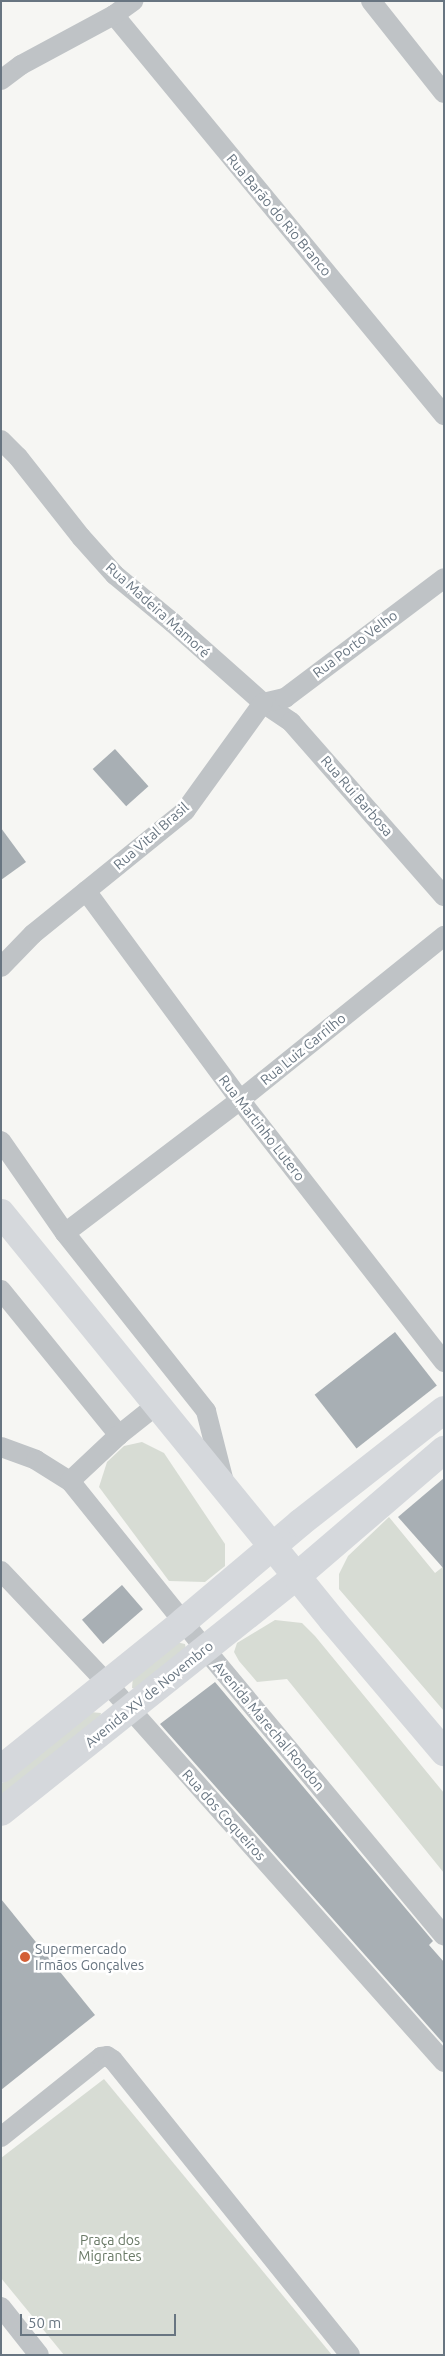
<!DOCTYPE html>
<html>
<head>
<meta charset="utf-8">
<style>
  body { margin:0 }
  #map { position:relative; width:445px; height:2356px; overflow:hidden; background:#f6f6f3; font-family:Ubuntu,sans-serif }
  div>[style] { position:absolute }
  .green>* { inset:0; background:#d7dcd4 }
  .building>* { inset:0; background:#a8afb4; transform-origin:0 0 }
  .street>* { height:20px; margin:-10px; padding:0 10px; transform-origin:10px; border-radius:10px; background:#bfc3c6 }
  .secondary>* { height:28px; margin:-14px; padding:0 14px; transform-origin:14px; border-radius:14px; background:#d5d8dc }
  .highway>* { height:28px; margin:-14px; padding:0 14px; transform-origin:14px; border-radius:14px; background:#d5d8dc }
  .dots>* { width:14px; height:14px; translate:-50% -50%; box-sizing:border-box; border:2px solid #fff; border-radius:50% }
  span { translate:-50% -50%; white-space:nowrap; text-align:center; line-height:1.15; -webkit-text-stroke:5px #fff; paint-order:stroke }
  .street-label { font-size:14px; color:#687581 }
  .poi-label { font-size:14px; color:#687581 }
  .left { translate:0 -50%; text-align:left }
  .park-label { font-size:14px; color:#697966 }
  .frame { position:absolute; inset:0; border:2px solid #687581; pointer-events:none }
  .scale { position:absolute; left:20px; top:2314px; width:156px; height:22px; box-sizing:border-box; border:2px solid #687581; border-top:0; padding-left:6px; font-size:15px; line-height:18px; white-space:nowrap; color:#687581; -webkit-text-stroke:4px #fff; paint-order:stroke }
</style>
</head>
<body>
<div id="map">
  <div class="green">
    <i style="clip-path:polygon(142px 1442px,164px 1453px,225px 1544px,225px 1566px,205px 1582px,169px 1581px,99px 1487px,107px 1462px,124px 1446px)"></i>
    <i style="clip-path:polygon(389px 1517px,435px 1573px,444px 1566px,444px 1711px,339px 1589px,339px 1574px,348px 1556px)"></i>
    <i style="clip-path:polygon(275px 1620px,302px 1623px,315px 1636px,444px 1793px,444px 1873px,287px 1679px,257px 1682px,239px 1661px,234px 1652px,237px 1643px)"></i>
    <i style="clip-path:polygon(176px 1642px,185px 1644px,187px 1654px,142px 1690px,132px 1688px,133px 1676px)"></i>
    <i style="clip-path:polygon(90px 1712px,101px 1713px,99px 1722px,1px 1801px,1px 1784px)"></i>
    <i style="clip-path:polygon(104px 2079px,332px 2355px,64px 2355px,1px 2278px,1px 2158px)"></i>
  </div>
  <div class="building">
    <i style="left:115px;top:749px;width:50px;height:30px;rotate:48deg"></i>
    <i style="clip-path:polygon(1px 828px,26px 862px,1px 880px)"></i>
    <i style="left:395px;top:1332px;width:68px;height:102px;rotate:52deg"></i>
    <i style="clip-path:polygon(444px 1478px,444px 1569px,398px 1517px)"></i>
    <i style="left:122px;top:1585px;width:32px;height:53px;rotate:49deg"></i>
    <i style="clip-path:polygon(215px 1682px,433px 1941px,429px 1945px,444px 1962px,444px 2044px,160px 1724px)"></i>
    <i style="clip-path:polygon(1px 1899px,95px 2015px,1px 2090px)"></i>
  </div>
  <div class="street">
    <i style="left:371px;top:1px;width:117px;rotate:51.6deg"></i>
    <i style="left:114px;top:15px;width:519px;rotate:50.48deg"></i>
    <i style="left:1px;top:80px;width:25px;rotate:-37deg"></i>
    <i style="left:21px;top:65px;width:106px;rotate:-28.3deg"></i>
    <i style="left:114px;top:15px;width:24px;rotate:-36deg"></i>
    <i style="left:1px;top:440px;width:24px;rotate:45deg"></i>
    <i style="left:18px;top:457px;width:102px;rotate:51.8deg"></i>
    <i style="left:81px;top:537px;width:51px;rotate:48.2deg"></i>
    <i style="left:115px;top:575px;width:75px;rotate:39.6deg"></i>
    <i style="left:173px;top:623px;width:120px;rotate:41.6deg"></i>
    <i style="left:263px;top:703px;width:34px;rotate:34deg"></i>
    <i style="left:291px;top:722px;width:232px;rotate:48.7deg"></i>
    <i style="left:263px;top:703px;width:23px;rotate:-13deg"></i>
    <i style="left:285px;top:698px;width:199px;rotate:-37deg"></i>
    <i style="left:86px;top:891px;width:260px;rotate:53.6deg"></i>
    <i style="left:240px;top:1100px;width:332px;rotate:52.1deg"></i>
    <i style="left:1px;top:967px;width:46px;rotate:-45.9deg"></i>
    <i style="left:33px;top:934px;width:196px;rotate:-39deg"></i>
    <i style="left:185px;top:811px;width:133px;rotate:-54.2deg"></i>
    <i style="left:1px;top:1141px;width:112px;rotate:55.2deg"></i>
    <i style="left:65px;top:1233px;width:227px;rotate:51.6deg"></i>
    <i style="left:206px;top:1411px;width:73px;rotate:75.8deg"></i>
    <i style="left:65px;top:1233px;width:220px;rotate:-37.2deg"></i>
    <i style="left:240px;top:1100px;width:262px;rotate:-38.8deg"></i>
    <i style="left:1px;top:1290px;width:187px;rotate:50.9deg"></i>
    <i style="left:1px;top:1447px;width:37px;rotate:20deg"></i>
    <i style="left:36px;top:1460px;width:40px;rotate:32deg"></i>
    <i style="left:70px;top:1481px;width:216px;rotate:51.2deg"></i>
    <i style="left:205px;top:1649px;width:373px;rotate:50.2deg"></i>
    <i style="left:70px;top:1481px;width:67px;rotate:-43.2deg"></i>
    <i style="left:119px;top:1435px;width:50px;rotate:-38.5deg"></i>
    <i style="left:1px;top:1571px;width:154px;rotate:46.6deg"></i>
    <i style="left:107px;top:1683px;width:507px;rotate:48.36deg"></i>
    <i style="left:1px;top:2137px;width:128px;rotate:-38.7deg"></i>
    <i style="left:101px;top:2057px;width:6px;rotate:-9deg"></i>
    <i style="left:107px;top:2056px;width:7px;rotate:34deg"></i>
    <i style="left:113px;top:2060px;width:378px;rotate:51.2deg"></i>
    <i style="left:1px;top:2307px;width:61px;rotate:51.6deg"></i>
  </div>
  <div class="secondary">
    <i style="left:1px;top:1769px;width:234px;rotate:-38.9deg"></i>
    <i style="left:183px;top:1622px;width:153px;rotate:-40.2deg"></i>
    <i style="left:300px;top:1523px;width:183px;rotate:-38.1deg"></i>
    <i style="left:1px;top:1812px;width:379px;rotate:-38.6deg"></i>
    <i style="left:297px;top:1576px;width:194px;rotate:-40.6deg"></i>
  </div>
  <div class="highway">
    <i style="left:1px;top:1213px;width:526px;rotate:50.86deg"></i>
    <i style="left:333px;top:1621px;width:172px;rotate:49.7deg"></i>
  </div>
  <div class="dots">
    <i style="left:25px;top:1957px;background:#d35f36"></i>
  </div>
  <div class="street-label">
    <span style="left:279px;top:215px;rotate:50deg">Rua Barão do Rio Branco</span>
    <span style="left:158px;top:610px;rotate:42deg">Rua Madeira Mamoré</span>
    <span style="left:355px;top:644px;rotate:-37deg">Rua Porto Velho</span>
    <span style="left:357px;top:796px;rotate:49deg">Rua Rui Barbosa</span>
    <span style="left:151px;top:836px;rotate:-41deg">Rua Vital Brasil</span>
    <span style="left:303px;top:1049px;rotate:-39deg">Rua Luiz Carrilho</span>
    <span style="left:262px;top:1128px;rotate:52deg">Rua Martinho Lutero</span>
    <span style="left:149px;top:1694px;rotate:-39deg">Avenida XV de Novembro</span>
    <span style="left:269px;top:1726px;rotate:50deg">Avenida Marechal Rondon</span>
    <span style="left:224px;top:1815px;rotate:48deg">Rua dos Coqueiros</span>
  </div>
  <div class="poi-label">
    <span class="left" style="left:35px;top:1957px">Supermercado<br>Irmãos Gonçalves</span>
  </div>
  <div class="park-label">
    <span style="left:110px;top:2248px">Praça dos<br>Migrantes</span>
  </div>
  <div class="frame"></div>
  <div class="scale">50 m</div>
</div>
</body>
</html>
